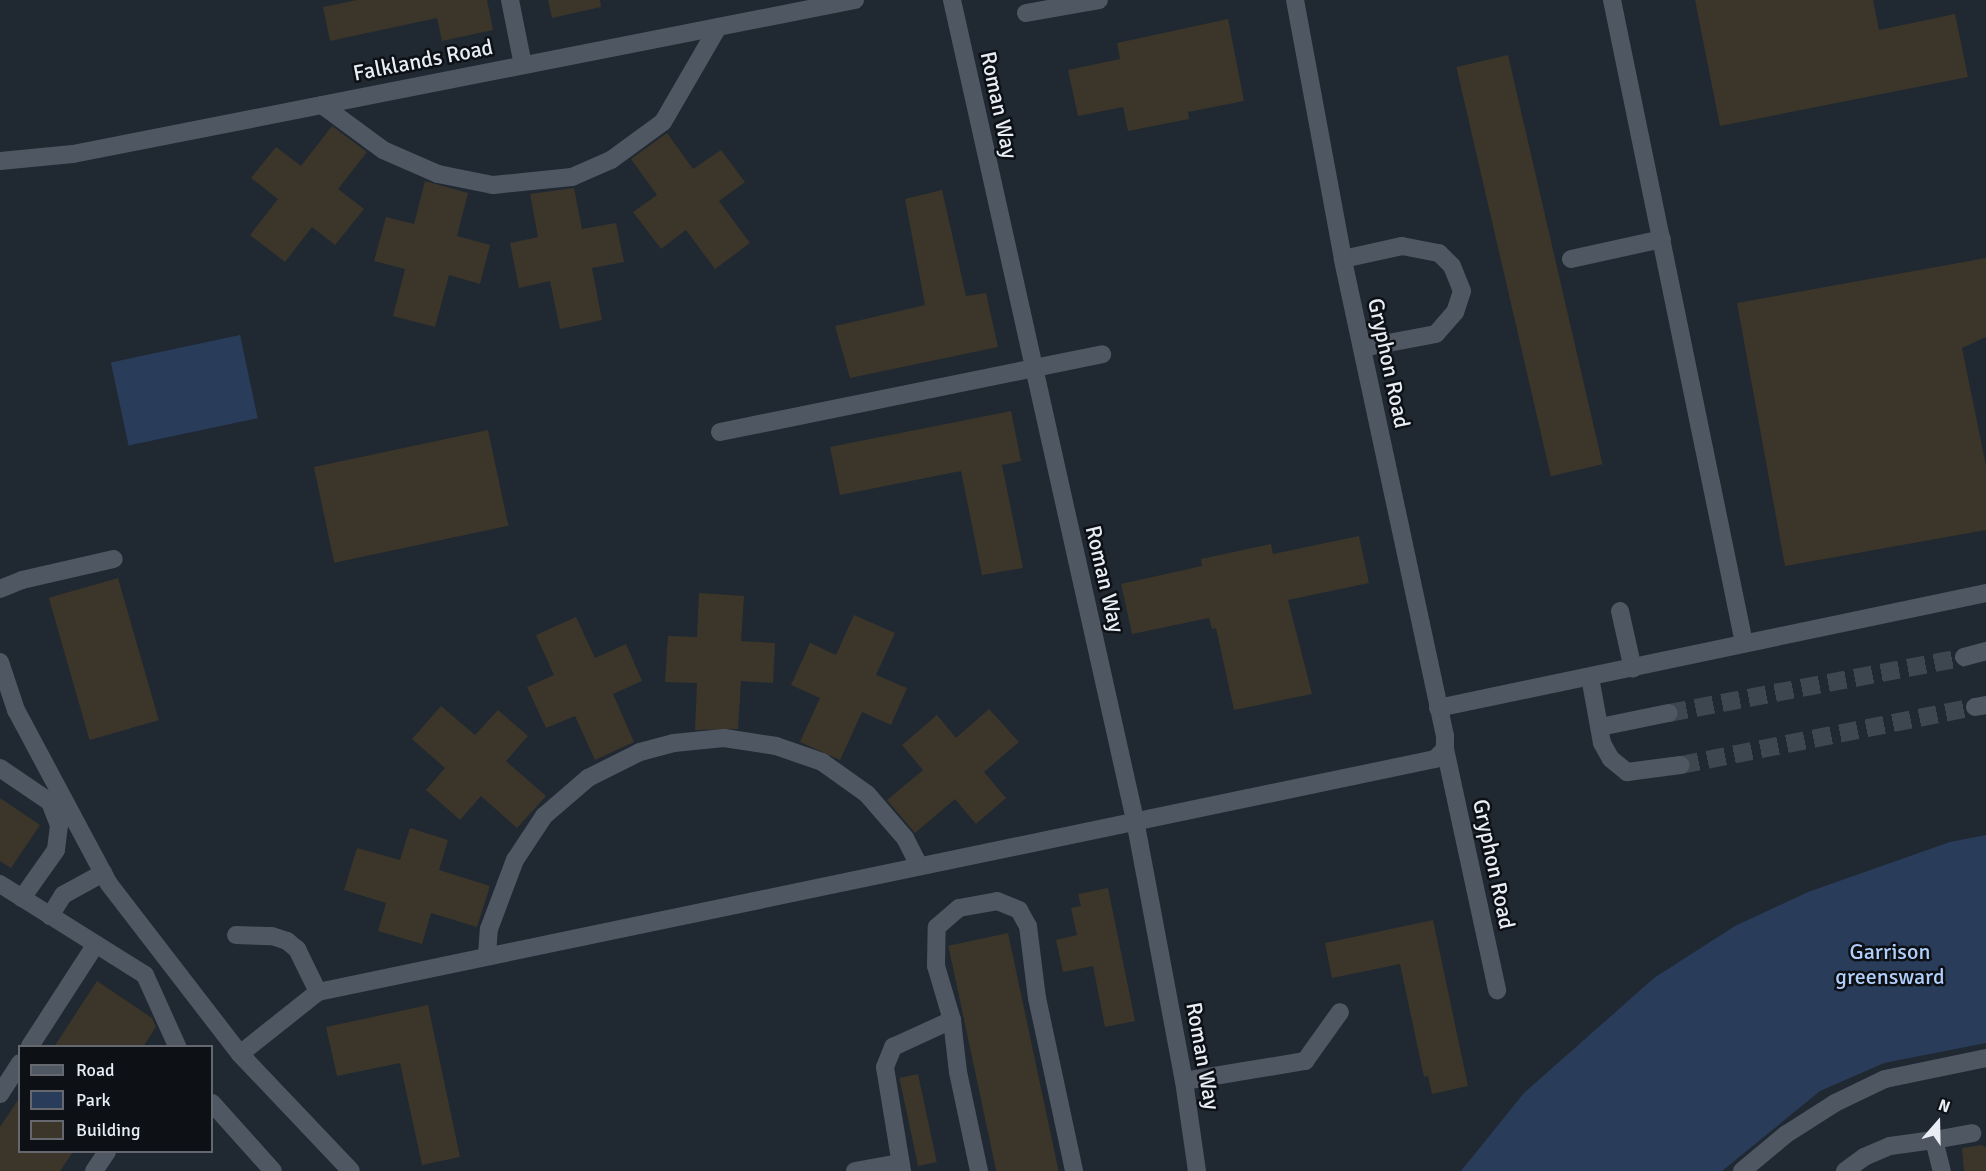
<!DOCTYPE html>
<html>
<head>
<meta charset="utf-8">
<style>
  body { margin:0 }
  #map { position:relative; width:1986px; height:1171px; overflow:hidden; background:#202832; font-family:Signika,sans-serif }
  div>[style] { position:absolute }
  .green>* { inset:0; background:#293d5b; transform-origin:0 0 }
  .building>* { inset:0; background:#3b3629; transform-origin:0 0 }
  .minor-tunnel>* { height:18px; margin-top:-9px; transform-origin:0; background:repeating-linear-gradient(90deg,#3e464f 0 18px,transparent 0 27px) }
  .minor>* { height:18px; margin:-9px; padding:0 9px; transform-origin:9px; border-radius:9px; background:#4f5763 }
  span { translate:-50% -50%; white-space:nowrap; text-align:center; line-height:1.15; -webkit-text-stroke:5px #0d1015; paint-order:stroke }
  .street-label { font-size:22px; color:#e9eef6 }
  .park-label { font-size:22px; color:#b0cffa }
  .legend { position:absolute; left:18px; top:1045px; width:195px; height:108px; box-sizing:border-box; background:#0d1015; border:2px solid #65696f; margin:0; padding:8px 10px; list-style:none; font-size:18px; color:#e9eef6 }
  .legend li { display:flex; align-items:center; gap:12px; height:30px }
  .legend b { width:30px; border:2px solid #65696f }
  .north { position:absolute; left:1908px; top:1093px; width:60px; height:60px; -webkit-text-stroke:4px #0d1015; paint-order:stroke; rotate:20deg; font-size:16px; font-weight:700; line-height:24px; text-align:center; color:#e9eef6 }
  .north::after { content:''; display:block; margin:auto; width:21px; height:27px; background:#e9eef6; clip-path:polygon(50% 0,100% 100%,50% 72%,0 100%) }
</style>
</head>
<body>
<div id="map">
  <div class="green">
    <i style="left:240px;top:335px;width:85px;height:132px;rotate:78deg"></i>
    <i style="clip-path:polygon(1986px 835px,1986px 1043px,1884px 1063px,1820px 1091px,1722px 1171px,1461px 1171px,1524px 1093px,1654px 978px,1735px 926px,1808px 892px,1950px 842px)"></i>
  </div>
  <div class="building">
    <i style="clip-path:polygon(357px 0,487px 0,493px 30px,442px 41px,437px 18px,330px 41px,323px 7px)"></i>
    <i style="clip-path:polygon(548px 0,600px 0,601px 7px,552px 18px)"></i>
    <i style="clip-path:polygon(1695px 0,1873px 0,1879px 30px,1955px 14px,1968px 77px,1720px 126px)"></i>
    <i style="clip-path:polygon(1228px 19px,1244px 101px,1188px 112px,1189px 119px,1128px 131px,1123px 107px,1078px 116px,1068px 70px,1120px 59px,1117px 43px)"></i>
    <i style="left:1508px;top:55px;width:420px;height:53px;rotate:77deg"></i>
    <i style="clip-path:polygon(332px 126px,367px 152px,338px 189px,364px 209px,335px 245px,312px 227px,285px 262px,250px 235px,278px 199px,251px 178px,276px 147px,301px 166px)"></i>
    <i style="clip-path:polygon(667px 133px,693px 169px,721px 150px,745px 182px,719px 201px,750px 243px,715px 269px,686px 230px,661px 249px,633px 212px,657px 195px,631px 159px)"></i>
    <i style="clip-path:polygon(425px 181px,468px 193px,457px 236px,490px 245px,480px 284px,449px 275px,435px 327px,393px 316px,405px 269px,374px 261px,386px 217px,414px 224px)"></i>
    <i style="clip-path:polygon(574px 188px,582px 229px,616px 223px,624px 262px,592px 268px,602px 320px,560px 329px,550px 281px,519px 288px,510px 243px,538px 237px,530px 194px)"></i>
    <i style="clip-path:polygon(942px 190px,966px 296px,986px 293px,998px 347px,850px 378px,835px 326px,925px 305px,905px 199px)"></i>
    <i style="clip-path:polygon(1986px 258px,1986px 337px,1962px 348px,1986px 466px,1986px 530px,1785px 566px,1737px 303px)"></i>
    <i style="clip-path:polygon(1011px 411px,1021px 461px,1002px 465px,1023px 568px,982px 575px,961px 471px,840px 495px,830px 447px)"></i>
    <i style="left:488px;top:430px;width:98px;height:178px;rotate:78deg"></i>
    <i style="clip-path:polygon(1359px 536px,1369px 583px,1288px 600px,1312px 694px,1234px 710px,1216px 628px,1212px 629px,1209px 618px,1132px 634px,1121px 584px,1202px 566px,1201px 559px,1271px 544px,1273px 554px)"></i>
    <i style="left:118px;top:578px;width:148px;height:72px;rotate:74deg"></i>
    <i style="clip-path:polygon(699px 593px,744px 596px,741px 641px,775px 643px,773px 683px,741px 681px,738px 729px,695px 730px,697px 683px,665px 682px,668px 636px,697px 637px)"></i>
    <i style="clip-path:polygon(854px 615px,895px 633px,876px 675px,907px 688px,891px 725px,862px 712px,840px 760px,800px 742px,820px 698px,791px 685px,810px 643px,836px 655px)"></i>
    <i style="clip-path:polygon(576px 617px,595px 658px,626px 644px,642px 681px,613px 694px,634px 742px,595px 760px,575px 716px,546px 728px,527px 687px,554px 675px,536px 635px)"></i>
    <i style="clip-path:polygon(441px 706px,475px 735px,498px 710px,528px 736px,506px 761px,546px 796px,517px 828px,481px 796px,460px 820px,426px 790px,445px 768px,412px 739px)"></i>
    <i style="clip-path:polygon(989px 709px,1019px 742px,984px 772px,1006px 798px,976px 824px,955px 799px,915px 833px,887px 800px,923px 770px,902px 745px,937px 715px,956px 738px)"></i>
    <i style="clip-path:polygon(0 798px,40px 825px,11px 868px,0 861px)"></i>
    <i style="clip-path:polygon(410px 828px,448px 840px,439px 870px,490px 886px,477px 927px,431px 913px,422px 944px,378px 931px,386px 903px,344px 890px,357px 848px,400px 860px)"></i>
    <i style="clip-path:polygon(1108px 888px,1135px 1021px,1105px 1027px,1093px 966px,1063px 972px,1056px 940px,1077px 935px,1071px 908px,1081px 906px,1078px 894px)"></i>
    <i style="clip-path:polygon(1433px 920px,1468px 1086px,1432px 1094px,1428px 1076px,1424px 1077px,1400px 964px,1332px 978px,1325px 943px)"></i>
    <i style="left:1008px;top:933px;width:244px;height:61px;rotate:78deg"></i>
    <i style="clip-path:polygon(97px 981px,152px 1018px,156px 1027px,143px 1047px,54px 1047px)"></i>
    <i style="clip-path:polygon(428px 1005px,460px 1157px,422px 1165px,400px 1063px,337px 1076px,326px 1027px)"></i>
    <i style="left:918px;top:1074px;width:90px;height:19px;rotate:78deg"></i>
    <i style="clip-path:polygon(20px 1097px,20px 1152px,73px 1152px,60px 1171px,0 1171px,0 1127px)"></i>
    <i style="clip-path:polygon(1982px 1145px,1986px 1148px,1986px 1171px,1964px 1171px,1962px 1148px)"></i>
  </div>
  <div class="minor-tunnel">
    <i style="left:1669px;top:713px;width:300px;rotate:-10.7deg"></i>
    <i style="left:1681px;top:765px;width:300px;rotate:-11.2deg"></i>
  </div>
  <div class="minor">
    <i style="left:510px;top:0;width:66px;rotate:78.7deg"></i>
    <i style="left:952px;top:0;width:840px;rotate:77.42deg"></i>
    <i style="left:1135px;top:820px;width:266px;rotate:79.4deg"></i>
    <i style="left:1184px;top:1081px;width:91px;rotate:81.8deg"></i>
    <i style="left:1612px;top:0;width:656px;rotate:78.4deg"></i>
    <i style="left:1026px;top:13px;width:74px;rotate:-10.1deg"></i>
    <i style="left:322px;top:105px;width:76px;rotate:36.4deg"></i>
    <i style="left:383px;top:150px;width:60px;rotate:23.6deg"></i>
    <i style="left:438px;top:174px;width:56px;rotate:11.3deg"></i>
    <i style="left:493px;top:185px;width:79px;rotate:-5.8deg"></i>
    <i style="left:572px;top:177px;width:43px;rotate:-23.6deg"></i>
    <i style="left:611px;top:160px;width:64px;rotate:-36.2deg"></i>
    <i style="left:663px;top:122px;width:110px;rotate:-59.9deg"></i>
    <i style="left:0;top:161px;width:73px;rotate:-5.5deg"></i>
    <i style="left:73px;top:154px;width:797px;rotate:-11.14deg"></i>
    <i style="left:1343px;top:259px;width:60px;rotate:-12.4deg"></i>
    <i style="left:1402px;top:246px;width:38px;rotate:11deg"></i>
    <i style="left:1439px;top:253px;width:18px;rotate:45deg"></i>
    <i style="left:1452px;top:266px;width:27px;rotate:68deg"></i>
    <i style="left:1462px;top:291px;width:22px;rotate:108deg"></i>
    <i style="left:1455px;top:312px;width:29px;rotate:131deg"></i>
    <i style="left:1436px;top:334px;width:75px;rotate:169.3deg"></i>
    <i style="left:1571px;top:259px;width:93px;rotate:-12.4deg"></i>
    <i style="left:720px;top:432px;width:390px;rotate:-11.5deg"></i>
    <i style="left:0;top:589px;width:24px;rotate:-22deg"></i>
    <i style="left:22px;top:580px;width:94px;rotate:-12.9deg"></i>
    <i style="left:1620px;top:611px;width:59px;rotate:77.4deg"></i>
    <i style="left:1964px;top:657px;width:23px;rotate:-15deg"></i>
    <i style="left:0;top:662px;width:51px;rotate:71.6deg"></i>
    <i style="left:16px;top:710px;width:197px;rotate:61.9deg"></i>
    <i style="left:109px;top:884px;width:215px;rotate:52.4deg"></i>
    <i style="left:240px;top:1054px;width:161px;rotate:46.5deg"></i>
    <i style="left:1590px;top:677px;width:67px;rotate:79.7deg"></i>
    <i style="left:1602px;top:743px;width:18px;rotate:61deg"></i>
    <i style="left:1611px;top:759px;width:21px;rotate:39deg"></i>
    <i style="left:1627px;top:772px;width:54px;rotate:-7.4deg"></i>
    <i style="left:1975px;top:707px;width:11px;rotate:-10deg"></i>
    <i style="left:1438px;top:708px;width:560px;rotate:-11.85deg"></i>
    <i style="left:1600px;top:727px;width:70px;rotate:-11.5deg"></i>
    <i style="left:1445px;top:749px;width:247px;rotate:77.8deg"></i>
    <i style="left:0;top:768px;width:60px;rotate:34.2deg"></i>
    <i style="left:50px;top:802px;width:25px;rotate:69deg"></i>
    <i style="left:59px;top:825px;width:25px;rotate:97deg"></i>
    <i style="left:56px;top:850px;width:59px;rotate:125.3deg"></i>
    <i style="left:0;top:884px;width:171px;rotate:32.1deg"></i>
    <i style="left:145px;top:975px;width:78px;rotate:65.7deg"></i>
    <i style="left:50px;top:916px;width:25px;rotate:-58deg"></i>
    <i style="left:63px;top:895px;width:46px;rotate:-28.8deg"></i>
    <i style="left:236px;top:935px;width:36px;rotate:2deg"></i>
    <i style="left:272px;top:936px;width:16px;rotate:18deg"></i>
    <i style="left:287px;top:941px;width:13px;rotate:39deg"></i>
    <i style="left:297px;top:949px;width:48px;rotate:64deg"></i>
    <i style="left:487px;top:955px;width:26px;rotate:-86deg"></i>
    <i style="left:489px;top:929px;width:74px;rotate:-69.4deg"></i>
    <i style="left:515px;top:860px;width:53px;rotate:-56.6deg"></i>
    <i style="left:544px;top:816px;width:58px;rotate:-40.8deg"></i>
    <i style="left:588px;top:778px;width:58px;rotate:-26.6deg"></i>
    <i style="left:640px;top:752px;width:35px;rotate:-15deg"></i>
    <i style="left:674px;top:743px;width:50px;rotate:-5.7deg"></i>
    <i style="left:724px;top:738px;width:53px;rotate:8.7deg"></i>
    <i style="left:776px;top:746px;width:49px;rotate:19.2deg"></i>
    <i style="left:822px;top:762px;width:55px;rotate:35.4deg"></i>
    <i style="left:867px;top:794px;width:58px;rotate:49.2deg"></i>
    <i style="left:905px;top:838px;width:30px;rotate:63deg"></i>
    <i style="left:30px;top:1046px;width:121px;rotate:-57.1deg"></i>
    <i style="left:240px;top:1054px;width:100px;rotate:-38.5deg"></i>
    <i style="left:318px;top:992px;width:1141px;rotate:-11.78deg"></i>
    <i style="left:1435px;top:759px;width:14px;rotate:-45deg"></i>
    <i style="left:1445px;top:749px;width:13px;rotate:-90deg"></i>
    <i style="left:1445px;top:736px;width:488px;rotate:-102.1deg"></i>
    <i style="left:1343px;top:259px;width:263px;rotate:-100.5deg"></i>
    <i style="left:1184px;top:1081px;width:123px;rotate:-9.4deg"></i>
    <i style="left:1305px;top:1061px;width:60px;rotate:-54.5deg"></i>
    <i style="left:0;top:1094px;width:37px;rotate:-57deg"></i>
    <i style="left:212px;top:1103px;width:91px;rotate:48.1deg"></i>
    <i style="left:1934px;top:1140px;width:39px;rotate:-10deg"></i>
    <i style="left:94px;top:1171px;width:23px;rotate:-56deg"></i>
    <i style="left:855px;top:1171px;width:46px;rotate:-10.1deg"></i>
    <i style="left:902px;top:1171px;width:105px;rotate:-99.3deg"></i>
    <i style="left:885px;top:1067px;width:22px;rotate:-68deg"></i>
    <i style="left:893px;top:1047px;width:65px;rotate:-24.6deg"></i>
    <i style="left:979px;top:1171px;width:101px;rotate:-102deg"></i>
    <i style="left:958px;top:1072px;width:52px;rotate:-96.6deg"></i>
    <i style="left:952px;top:1020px;width:56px;rotate:-106.5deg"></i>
    <i style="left:936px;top:966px;width:39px;rotate:-89deg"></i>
    <i style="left:937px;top:927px;width:29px;rotate:-41deg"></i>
    <i style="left:959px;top:908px;width:39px;rotate:-10deg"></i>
    <i style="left:997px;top:901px;width:24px;rotate:22deg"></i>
    <i style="left:1019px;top:910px;width:18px;rotate:61deg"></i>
    <i style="left:1028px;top:926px;width:73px;rotate:82.9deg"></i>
    <i style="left:1037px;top:998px;width:177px;rotate:77.9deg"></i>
    <i style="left:1742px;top:1171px;width:56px;rotate:-39.9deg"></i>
    <i style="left:1785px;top:1135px;width:59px;rotate:-32.6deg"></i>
    <i style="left:1835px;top:1103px;width:55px;rotate:-25.6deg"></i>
    <i style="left:1885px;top:1079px;width:103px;rotate:-11.7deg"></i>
    <i style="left:1845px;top:1171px;width:24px;rotate:-36deg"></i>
    <i style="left:1864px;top:1157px;width:28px;rotate:-23deg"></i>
    <i style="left:1890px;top:1146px;width:44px;rotate:-7.8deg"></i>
    <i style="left:1934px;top:1140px;width:32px;rotate:76deg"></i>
  </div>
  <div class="street-label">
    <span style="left:423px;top:60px;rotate:-11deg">Falklands Road</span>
    <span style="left:999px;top:105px;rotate:78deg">Roman Way</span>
    <span style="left:1389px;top:363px;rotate:78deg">Gryphon Road</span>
    <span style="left:1105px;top:579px;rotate:77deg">Roman Way</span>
    <span style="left:1494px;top:864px;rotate:78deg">Gryphon Road</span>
    <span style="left:1203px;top:1056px;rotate:80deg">Roman Way</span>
  </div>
  <div class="park-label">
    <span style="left:1890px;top:964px">Garrison<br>greensward</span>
  </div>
  <ul class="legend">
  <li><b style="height:8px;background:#4f5763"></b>Road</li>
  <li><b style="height:16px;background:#293d5b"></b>Park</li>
  <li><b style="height:16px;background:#3b3629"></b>Building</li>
  </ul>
  <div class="north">N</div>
</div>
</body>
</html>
